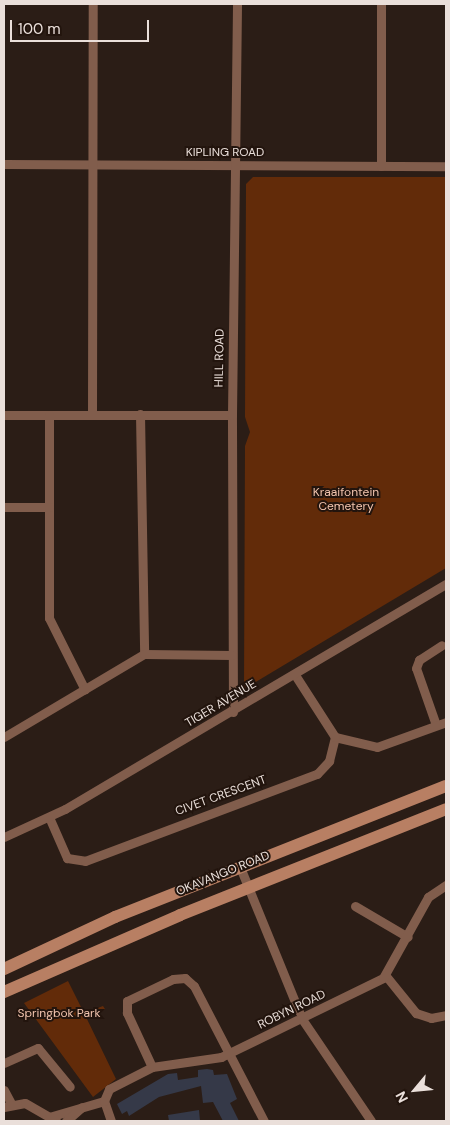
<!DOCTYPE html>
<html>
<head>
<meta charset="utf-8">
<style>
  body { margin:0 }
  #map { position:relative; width:450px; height:1125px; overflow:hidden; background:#2b1d16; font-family:"DM Sans",sans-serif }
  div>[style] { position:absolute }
  .green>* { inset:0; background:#622b09 }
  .building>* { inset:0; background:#353948 }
  .minor>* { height:9px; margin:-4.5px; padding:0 4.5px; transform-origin:4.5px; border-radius:4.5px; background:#815d4c }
  .secondary>* { height:12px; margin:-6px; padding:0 6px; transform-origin:6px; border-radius:6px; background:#b87f63 }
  span { translate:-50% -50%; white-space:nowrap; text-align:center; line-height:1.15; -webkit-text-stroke:4px #22140d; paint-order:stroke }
  .street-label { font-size:12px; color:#eadfda }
  .park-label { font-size:12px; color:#f2c4ae }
  .frame { position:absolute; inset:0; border:5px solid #eadfda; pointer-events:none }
  .north { position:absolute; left:390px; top:1065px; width:50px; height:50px; -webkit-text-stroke:4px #22140d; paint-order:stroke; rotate:242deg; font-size:14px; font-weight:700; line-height:20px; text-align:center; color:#eadfda }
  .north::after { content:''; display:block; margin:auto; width:18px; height:22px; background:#eadfda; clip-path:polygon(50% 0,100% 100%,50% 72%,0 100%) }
  .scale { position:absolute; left:10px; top:20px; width:139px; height:22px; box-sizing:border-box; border:2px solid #eadfda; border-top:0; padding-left:6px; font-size:15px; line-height:18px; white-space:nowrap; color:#eadfda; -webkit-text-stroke:4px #22140d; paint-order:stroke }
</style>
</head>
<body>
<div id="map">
  <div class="green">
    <i style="clip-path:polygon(253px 177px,446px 177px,446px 568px,244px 689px,245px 446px,250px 432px,245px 417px,246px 184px)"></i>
    <i style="clip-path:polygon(68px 981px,84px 1013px,103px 1006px,105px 1009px,86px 1017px,116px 1079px,93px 1097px,24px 1003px)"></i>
  </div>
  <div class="building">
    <i style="clip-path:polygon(207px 1069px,213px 1070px,214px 1075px,227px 1074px,237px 1099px,230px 1103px,239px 1121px,223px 1121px,213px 1102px,203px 1103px,201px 1086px,159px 1097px,129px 1116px,127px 1111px,122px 1114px,117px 1104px,168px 1074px,177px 1073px,178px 1080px,198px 1077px,198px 1070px)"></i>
    <i style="clip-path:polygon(199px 1110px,200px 1121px,169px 1121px,168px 1115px)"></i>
  </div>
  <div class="minor">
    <i style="left:4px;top:164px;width:442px;rotate:0.3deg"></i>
    <i style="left:381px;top:166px;width:162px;rotate:-90deg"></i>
    <i style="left:92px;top:414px;width:410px;rotate:-89.9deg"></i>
    <i style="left:140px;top:414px;width:240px;rotate:89deg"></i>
    <i style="left:4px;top:415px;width:228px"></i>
    <i style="left:49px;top:415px;width:203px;rotate:90deg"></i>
    <i style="left:49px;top:618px;width:80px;rotate:63.4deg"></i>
    <i style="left:4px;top:507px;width:45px"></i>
    <i style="left:233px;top:712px;width:297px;rotate:-90.2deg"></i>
    <i style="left:232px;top:415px;width:411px;rotate:-89.3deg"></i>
    <i style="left:436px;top:725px;width:60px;rotate:-109.3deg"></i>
    <i style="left:416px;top:668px;width:9px;rotate:-69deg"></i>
    <i style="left:419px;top:660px;width:27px;rotate:-33deg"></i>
    <i style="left:4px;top:737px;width:163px;rotate:-30.7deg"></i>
    <i style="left:144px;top:654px;width:88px;rotate:0.7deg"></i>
    <i style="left:335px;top:737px;width:43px;rotate:13.4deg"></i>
    <i style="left:377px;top:747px;width:73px;rotate:-19.9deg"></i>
    <i style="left:49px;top:817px;width:45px;rotate:66.3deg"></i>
    <i style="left:67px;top:858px;width:18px;rotate:9deg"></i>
    <i style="left:85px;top:861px;width:248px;rotate:-20.6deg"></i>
    <i style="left:317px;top:774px;width:18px;rotate:-47deg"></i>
    <i style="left:329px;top:761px;width:25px;rotate:-76deg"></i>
    <i style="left:335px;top:737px;width:74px;rotate:-122.8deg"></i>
    <i style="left:4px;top:837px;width:67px;rotate:-24.7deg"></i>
    <i style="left:65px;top:809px;width:442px;rotate:-30.6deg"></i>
    <i style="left:240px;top:867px;width:164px;rotate:67.8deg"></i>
    <i style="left:302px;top:1019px;width:123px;rotate:55.9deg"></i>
    <i style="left:355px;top:906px;width:61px;rotate:30.3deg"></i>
    <i style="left:386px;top:976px;width:48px;rotate:51deg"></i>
    <i style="left:416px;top:1013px;width:16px;rotate:18deg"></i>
    <i style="left:431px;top:1018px;width:15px;rotate:-11deg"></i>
    <i style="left:4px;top:1063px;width:37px;rotate:-24deg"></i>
    <i style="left:38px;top:1048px;width:50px;rotate:50.6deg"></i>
    <i style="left:152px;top:1067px;width:60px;rotate:-114.8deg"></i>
    <i style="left:127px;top:1013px;width:12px;rotate:-90deg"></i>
    <i style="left:127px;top:1001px;width:51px;rotate:-25.6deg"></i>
    <i style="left:173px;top:979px;width:12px;rotate:-5deg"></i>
    <i style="left:185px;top:978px;width:12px;rotate:42deg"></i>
    <i style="left:194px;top:986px;width:152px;rotate:62.6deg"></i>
    <i style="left:4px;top:1090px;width:15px;rotate:62deg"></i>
    <i style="left:4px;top:1107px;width:21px;rotate:-11deg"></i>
    <i style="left:25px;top:1103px;width:36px;rotate:30deg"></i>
    <i style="left:49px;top:1117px;width:57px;rotate:-16.2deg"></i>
    <i style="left:66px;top:1121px;width:21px;rotate:-41deg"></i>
    <i style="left:111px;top:1121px;width:21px;rotate:-109deg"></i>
    <i style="left:104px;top:1101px;width:13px;rotate:-67deg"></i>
    <i style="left:109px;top:1089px;width:48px;rotate:-27.1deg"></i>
    <i style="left:152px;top:1067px;width:70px;rotate:-8.2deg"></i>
    <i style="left:221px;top:1057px;width:180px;rotate:-26deg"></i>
    <i style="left:383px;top:978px;width:93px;rotate:-60.9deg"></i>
    <i style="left:428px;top:897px;width:22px;rotate:-34deg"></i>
  </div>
  <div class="secondary">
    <i style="left:4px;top:969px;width:123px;rotate:-25.1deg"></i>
    <i style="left:115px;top:917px;width:356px;rotate:-21.6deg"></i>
    <i style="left:4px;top:992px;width:192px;rotate:-23.6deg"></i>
    <i style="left:180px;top:915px;width:286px;rotate:-21.7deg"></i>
  </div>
  <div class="street-label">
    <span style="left:225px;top:153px">KIPLING ROAD</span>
    <span style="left:220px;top:358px;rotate:-89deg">HILL ROAD</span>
    <span style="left:221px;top:704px;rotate:-31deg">TIGER AVENUE</span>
    <span style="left:221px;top:796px;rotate:-20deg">CIVET CRESCENT</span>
    <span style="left:223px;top:874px;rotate:-22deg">OKAVANGO ROAD</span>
    <span style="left:292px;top:1010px;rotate:-26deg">ROBYN ROAD</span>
  </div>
  <div class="park-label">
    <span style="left:346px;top:500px">Kraaifontein<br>Cemetery</span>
    <span style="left:59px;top:1014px">Springbok Park</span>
  </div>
  <div class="frame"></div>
  <div class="north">N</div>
  <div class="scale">100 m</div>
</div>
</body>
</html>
